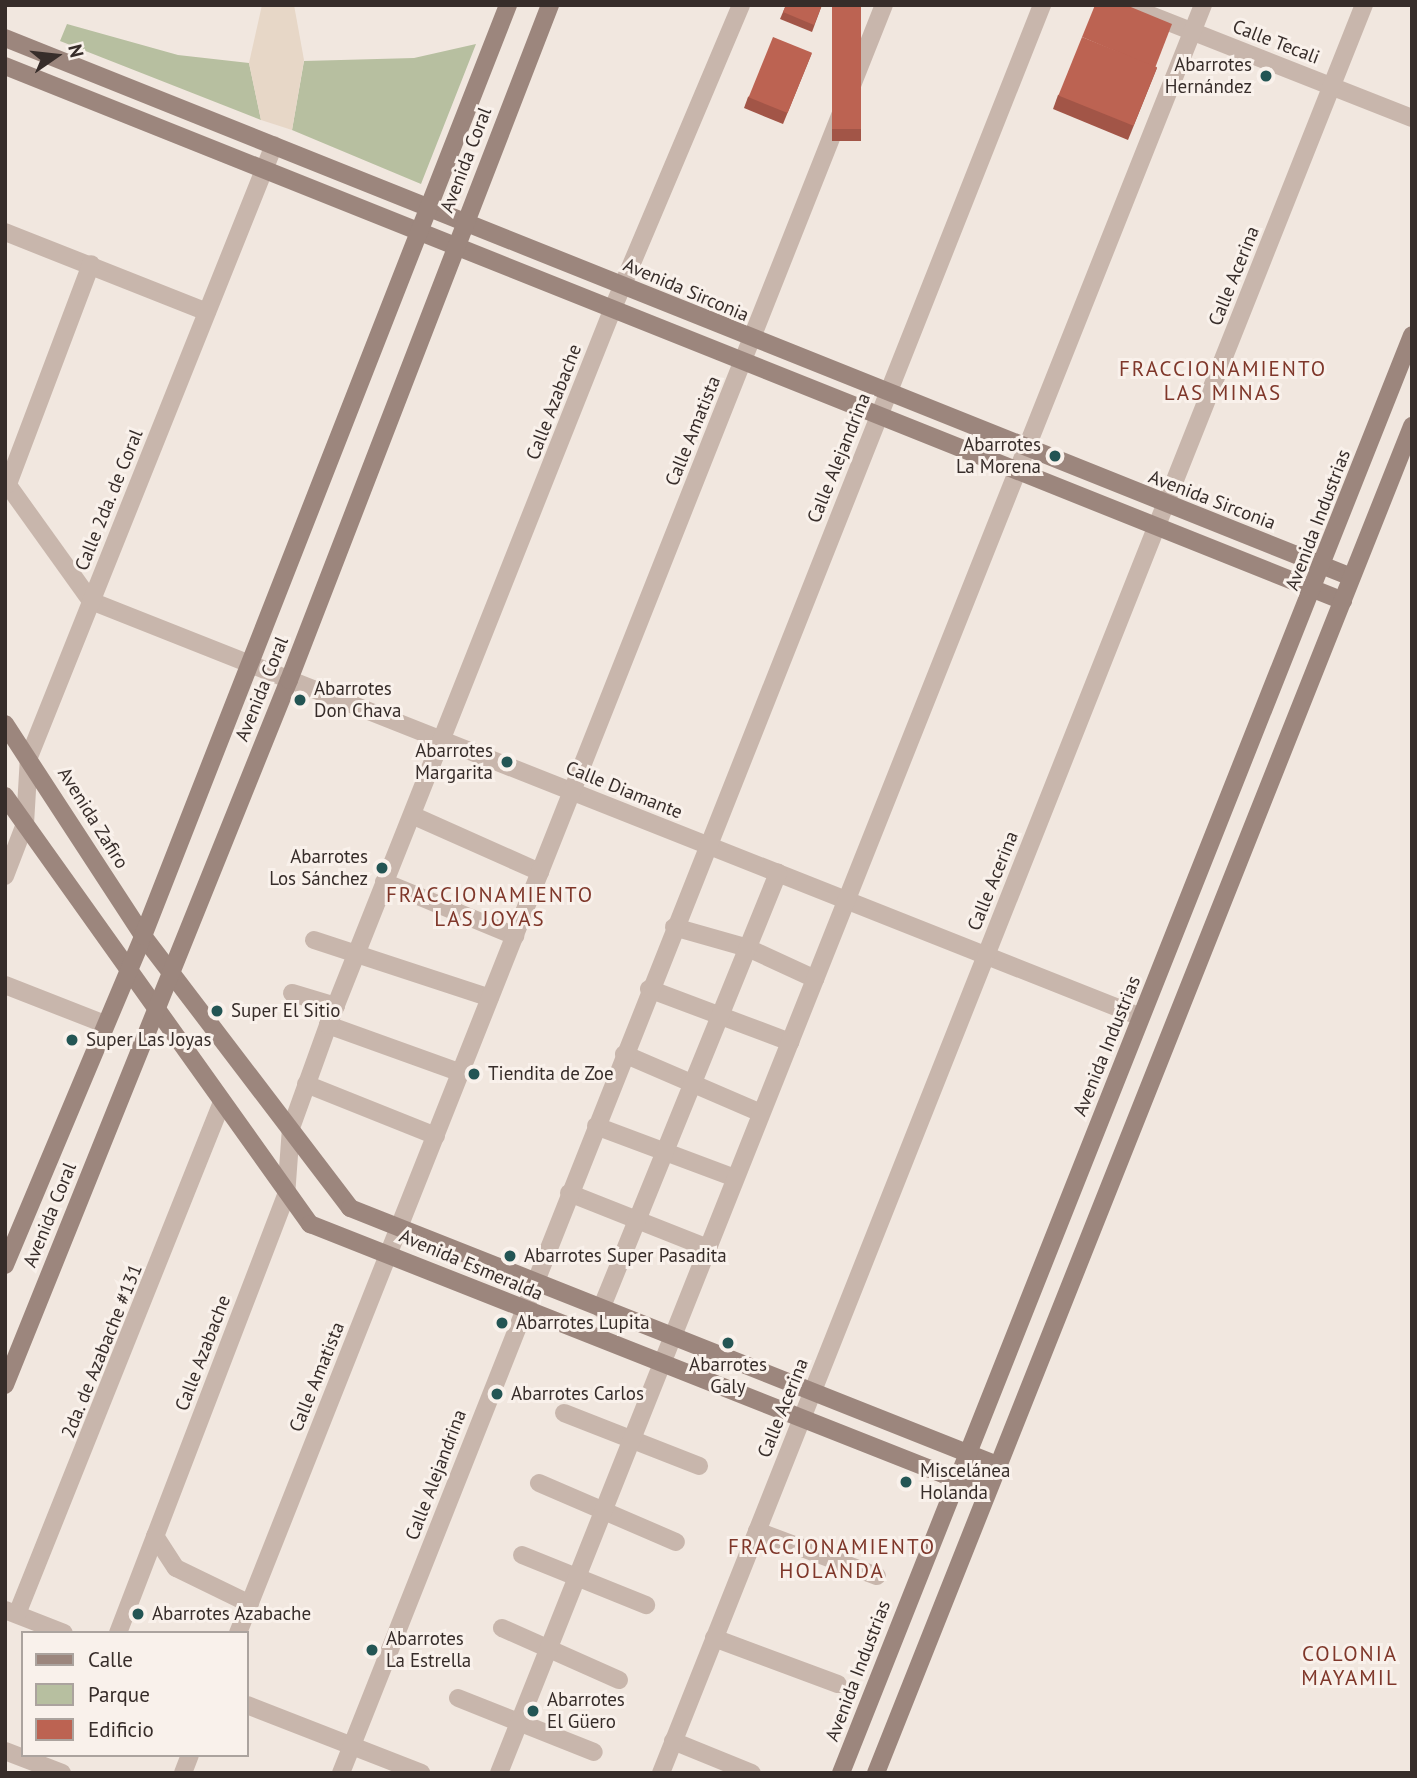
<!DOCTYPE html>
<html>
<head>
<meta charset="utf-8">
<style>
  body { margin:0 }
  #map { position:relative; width:1417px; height:1778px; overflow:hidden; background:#f1e7df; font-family:"PT Sans",sans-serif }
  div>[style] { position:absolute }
  .green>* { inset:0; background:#b7bfa0 }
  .plaza>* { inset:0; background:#e7d7c7 }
  .street>* { height:18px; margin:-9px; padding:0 9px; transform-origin:9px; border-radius:9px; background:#c8b6ac }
  .secondary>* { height:18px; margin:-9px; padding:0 9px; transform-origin:9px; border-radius:9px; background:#9c867d }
  .wall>* { inset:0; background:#a25547; transform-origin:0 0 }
  .building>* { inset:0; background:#bc6352; transform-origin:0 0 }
  .dots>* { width:19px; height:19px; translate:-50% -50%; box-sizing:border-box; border:4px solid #f9f1eb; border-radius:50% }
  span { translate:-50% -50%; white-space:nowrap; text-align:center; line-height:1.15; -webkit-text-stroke:6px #f9f1eb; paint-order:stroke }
  .street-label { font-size:19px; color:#372d2a }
  .poi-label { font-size:19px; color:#372d2a }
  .right { translate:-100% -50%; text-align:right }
  .left { translate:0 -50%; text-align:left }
  .neighbourhood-label { font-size:21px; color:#7f372a; letter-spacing:2px }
  .frame { position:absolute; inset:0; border:7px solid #372d2a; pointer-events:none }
  .legend { position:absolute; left:21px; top:1631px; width:228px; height:126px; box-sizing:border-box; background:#f9f1eb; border:2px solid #aba39e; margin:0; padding:9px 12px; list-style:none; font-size:21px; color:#372d2a }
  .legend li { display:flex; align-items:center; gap:14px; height:35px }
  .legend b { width:35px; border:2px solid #aba39e }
  .north { position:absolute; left:21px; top:21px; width:70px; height:70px; -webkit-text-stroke:5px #f9f1eb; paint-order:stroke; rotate:76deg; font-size:19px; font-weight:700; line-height:28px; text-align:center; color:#372d2a }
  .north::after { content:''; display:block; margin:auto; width:24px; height:32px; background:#372d2a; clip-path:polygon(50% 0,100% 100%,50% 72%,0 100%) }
</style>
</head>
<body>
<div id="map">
  <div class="green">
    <i style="clip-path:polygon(67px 24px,178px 55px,249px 63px,261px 120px,60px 41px)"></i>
    <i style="clip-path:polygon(476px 44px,421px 184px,292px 130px,304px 61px,414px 58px)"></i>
  </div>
  <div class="plaza">
    <i style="clip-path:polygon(262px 5px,294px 5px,304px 60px,292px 130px,261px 120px,249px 63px)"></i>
  </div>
  <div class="street">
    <i style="left:1125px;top:5px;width:308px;rotate:21.5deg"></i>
    <i style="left:5px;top:232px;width:217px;rotate:21.6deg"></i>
    <i style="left:5px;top:481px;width:148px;rotate:54.4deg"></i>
    <i style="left:91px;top:601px;width:1129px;rotate:21.61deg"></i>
    <i style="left:8px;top:484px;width:235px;rotate:-69.3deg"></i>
    <i style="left:414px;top:816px;width:138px;rotate:24deg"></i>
    <i style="left:5px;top:876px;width:56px;rotate:-69deg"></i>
    <i style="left:25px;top:824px;width:67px;rotate:-86.6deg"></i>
    <i style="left:29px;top:757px;width:659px;rotate:-68.18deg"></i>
    <i style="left:384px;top:882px;width:142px;rotate:22.4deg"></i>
    <i style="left:674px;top:927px;width:77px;rotate:15.8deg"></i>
    <i style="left:748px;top:948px;width:74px;rotate:24.8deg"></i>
    <i style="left:314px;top:940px;width:185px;rotate:18.2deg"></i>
    <i style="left:5px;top:985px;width:104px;rotate:21.4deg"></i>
    <i style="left:649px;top:989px;width:151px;rotate:20.6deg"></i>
    <i style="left:292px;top:993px;width:46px;rotate:16.5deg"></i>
    <i style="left:328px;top:1025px;width:141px;rotate:19.8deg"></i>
    <i style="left:624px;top:1054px;width:149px;rotate:23.3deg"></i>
    <i style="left:306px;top:1084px;width:140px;rotate:21.8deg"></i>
    <i style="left:596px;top:1126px;width:148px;rotate:20.5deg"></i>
    <i style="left:569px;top:1193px;width:149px;rotate:21.6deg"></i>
    <i style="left:601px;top:1309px;width:471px;rotate:-67.9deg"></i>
    <i style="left:564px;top:1413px;width:145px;rotate:21.4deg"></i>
    <i style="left:539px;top:1483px;width:149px;rotate:23.3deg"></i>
    <i style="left:757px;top:1531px;width:128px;rotate:20.6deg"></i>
    <i style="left:155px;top:1536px;width:38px;rotate:57deg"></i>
    <i style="left:176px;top:1568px;width:82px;rotate:25.9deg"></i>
    <i style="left:522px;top:1555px;width:134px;rotate:22deg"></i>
    <i style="left:5px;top:1610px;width:63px;rotate:21.3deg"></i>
    <i style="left:17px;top:1614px;width:552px;rotate:-68.18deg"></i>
    <i style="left:502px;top:1628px;width:128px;rotate:24deg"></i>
    <i style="left:118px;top:1633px;width:468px;rotate:-69deg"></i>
    <i style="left:286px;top:1196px;width:68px;rotate:-85.8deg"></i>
    <i style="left:291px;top:1128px;width:109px;rotate:-70.2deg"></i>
    <i style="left:328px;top:1025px;width:772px;rotate:-68.32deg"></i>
    <i style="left:613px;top:308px;width:329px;rotate:-67.1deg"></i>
    <i style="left:238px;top:1633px;width:1751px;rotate:-68.36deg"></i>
    <i style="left:714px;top:1638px;width:132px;rotate:20.4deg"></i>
    <i style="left:458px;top:1698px;width:146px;rotate:21.7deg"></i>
    <i style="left:247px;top:1705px;width:187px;rotate:21.3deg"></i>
    <i style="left:673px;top:1741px;width:85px;rotate:22.1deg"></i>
    <i style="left:5px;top:1751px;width:61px;rotate:21.1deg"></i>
    <i style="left:183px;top:1773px;width:19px;rotate:-69deg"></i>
    <i style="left:341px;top:1773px;width:1902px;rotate:-68.37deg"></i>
    <i style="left:499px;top:1773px;width:1903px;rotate:-68.29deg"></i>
    <i style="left:661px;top:1773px;width:1903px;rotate:-68.32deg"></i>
  </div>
  <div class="secondary">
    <i style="left:5px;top:38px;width:1450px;rotate:21.82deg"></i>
    <i style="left:5px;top:66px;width:1441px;rotate:21.79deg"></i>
    <i style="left:5px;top:724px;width:253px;rotate:56.9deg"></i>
    <i style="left:143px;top:936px;width:342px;rotate:52.7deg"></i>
    <i style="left:350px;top:1208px;width:696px;rotate:21.66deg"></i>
    <i style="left:5px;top:796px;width:526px;rotate:54.53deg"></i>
    <i style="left:310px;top:1224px;width:727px;rotate:21.55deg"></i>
    <i style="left:5px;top:1265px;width:357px;rotate:-67.2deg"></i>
    <i style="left:143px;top:936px;width:1000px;rotate:-68.59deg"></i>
    <i style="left:5px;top:1385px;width:760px;rotate:-68.06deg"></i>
    <i style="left:289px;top:680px;width:724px;rotate:-68.86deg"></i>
    <i style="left:841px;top:1773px;width:1547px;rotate:-68.34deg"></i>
    <i style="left:876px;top:1773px;width:1450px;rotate:-68.3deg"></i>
  </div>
  <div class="wall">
    <i style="clip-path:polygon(786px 5px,822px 5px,812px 32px,780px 19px)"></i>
    <i style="left:832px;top:5px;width:29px;height:136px"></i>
    <i style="clip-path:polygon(812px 53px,783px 124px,744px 108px,748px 97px)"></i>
    <i style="clip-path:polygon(1157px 68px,1128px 140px,1053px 109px,1058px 95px)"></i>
  </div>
  <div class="building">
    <i style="clip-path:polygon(786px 5px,822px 5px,814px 25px,783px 12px)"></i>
    <i style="left:832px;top:5px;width:29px;height:124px"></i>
    <i style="clip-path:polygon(1095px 5px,1126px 5px,1172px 24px,1155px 68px,1082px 37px)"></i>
    <i style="left:773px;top:37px;width:42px;height:65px;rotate:22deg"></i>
    <i style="left:1082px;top:37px;width:81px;height:63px;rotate:22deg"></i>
  </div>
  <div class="dots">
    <i style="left:1266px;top:76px;background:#235554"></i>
    <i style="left:1055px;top:456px;background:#235554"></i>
    <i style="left:300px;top:700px;background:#235554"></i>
    <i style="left:507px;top:762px;background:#235554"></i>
    <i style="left:382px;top:868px;background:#235554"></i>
    <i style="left:217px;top:1011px;background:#235554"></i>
    <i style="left:72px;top:1040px;background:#235554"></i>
    <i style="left:474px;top:1074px;background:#235554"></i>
    <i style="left:510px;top:1256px;background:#235554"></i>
    <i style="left:502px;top:1323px;background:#235554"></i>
    <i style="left:728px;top:1343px;background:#235554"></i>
    <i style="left:497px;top:1394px;background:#235554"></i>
    <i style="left:906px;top:1482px;background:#235554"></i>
    <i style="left:138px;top:1614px;background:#235554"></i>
    <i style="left:372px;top:1650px;background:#235554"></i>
    <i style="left:533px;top:1711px;background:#235554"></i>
  </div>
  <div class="street-label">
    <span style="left:1276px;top:42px;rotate:21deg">Calle Tecali</span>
    <span style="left:466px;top:160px;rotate:-69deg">Avenida Coral</span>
    <span style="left:1234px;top:276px;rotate:-68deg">Calle Acerina</span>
    <span style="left:686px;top:290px;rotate:23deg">Avenida Sirconia</span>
    <span style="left:554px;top:402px;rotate:-69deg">Calle Azabache</span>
    <span style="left:693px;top:431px;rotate:-68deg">Calle Amatista</span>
    <span style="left:839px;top:458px;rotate:-68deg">Calle Alejandrina</span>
    <span style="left:109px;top:500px;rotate:-68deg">Calle 2da. de Coral</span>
    <span style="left:1212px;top:500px;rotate:21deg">Avenida Sirconia</span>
    <span style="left:1318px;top:520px;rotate:-69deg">Avenida Industrias</span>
    <span style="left:262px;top:689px;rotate:-68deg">Avenida Coral</span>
    <span style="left:624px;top:790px;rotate:22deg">Calle Diamante</span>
    <span style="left:93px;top:818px;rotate:58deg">Avenida Zafiro</span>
    <span style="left:993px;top:881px;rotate:-68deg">Calle Acerina</span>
    <span style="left:1107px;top:1046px;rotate:-68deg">Avenida Industrias</span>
    <span style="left:50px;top:1215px;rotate:-68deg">Avenida Coral</span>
    <span style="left:471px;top:1265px;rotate:23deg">Avenida Esmeralda</span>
    <span style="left:102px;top:1351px;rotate:-68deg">2da. de Azabache #131</span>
    <span style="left:203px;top:1353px;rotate:-69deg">Calle Azabache</span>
    <span style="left:317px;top:1377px;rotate:-68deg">Calle Amatista</span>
    <span style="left:783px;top:1408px;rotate:-68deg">Calle Acerina</span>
    <span style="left:436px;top:1475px;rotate:-69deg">Calle Alejandrina</span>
    <span style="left:858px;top:1671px;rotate:-69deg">Avenida Industrias</span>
  </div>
  <div class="poi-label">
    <span class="right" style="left:1252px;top:76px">Abarrotes<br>Hernández</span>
    <span class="right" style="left:1041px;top:456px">Abarrotes<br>La Morena</span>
    <span class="left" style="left:314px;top:700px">Abarrotes<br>Don Chava</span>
    <span class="right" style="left:493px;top:762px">Abarrotes<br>Margarita</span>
    <span class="right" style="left:368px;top:868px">Abarrotes<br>Los Sánchez</span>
    <span class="left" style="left:231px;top:1011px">Super El Sitio</span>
    <span class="left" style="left:86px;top:1040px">Super Las Joyas</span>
    <span class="left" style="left:488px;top:1074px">Tiendita de Zoe</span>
    <span class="left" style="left:524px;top:1256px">Abarrotes Super Pasadita</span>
    <span class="left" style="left:516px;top:1323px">Abarrotes Lupita</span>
    <span style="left:728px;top:1376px">Abarrotes<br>Galy</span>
    <span class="left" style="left:511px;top:1394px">Abarrotes Carlos</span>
    <span class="left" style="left:920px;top:1482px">Miscelánea<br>Holanda</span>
    <span class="left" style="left:152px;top:1614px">Abarrotes Azabache</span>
    <span class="left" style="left:386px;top:1650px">Abarrotes<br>La Estrella</span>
    <span class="left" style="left:547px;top:1711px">Abarrotes<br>El Güero</span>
  </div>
  <div class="neighbourhood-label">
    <span style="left:1223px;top:381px">FRACCIONAMIENTO<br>LAS MINAS</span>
    <span style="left:490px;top:907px">FRACCIONAMIENTO<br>LAS JOYAS</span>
    <span style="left:832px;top:1559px">FRACCIONAMIENTO<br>HOLANDA</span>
    <span style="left:1350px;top:1666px">COLONIA<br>MAYAMIL</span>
  </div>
  <div class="frame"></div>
  <ul class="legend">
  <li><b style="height:9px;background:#9c867d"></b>Calle</li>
  <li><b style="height:19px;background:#b7bfa0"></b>Parque</li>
  <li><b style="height:19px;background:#bc6352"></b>Edificio</li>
  </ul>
  <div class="north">N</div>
</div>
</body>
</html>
